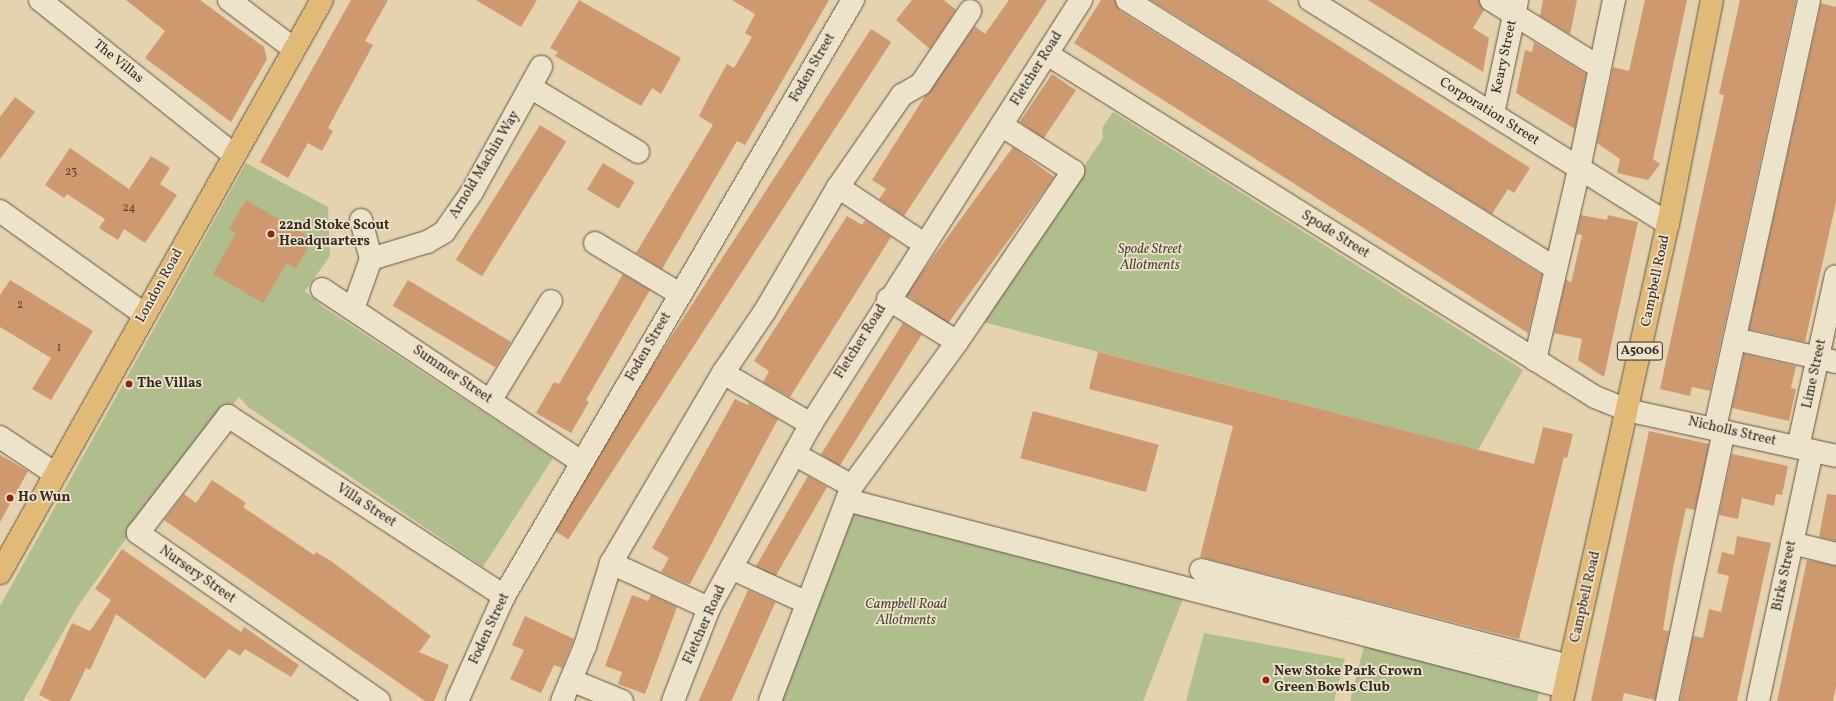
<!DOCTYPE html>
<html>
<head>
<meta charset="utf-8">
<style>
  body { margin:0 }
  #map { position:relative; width:1836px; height:701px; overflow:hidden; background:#e4d3ae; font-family:Vollkorn,serif }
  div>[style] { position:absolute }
  .green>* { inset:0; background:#b0bd8d }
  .building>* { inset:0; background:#cf9970; transform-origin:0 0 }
  .roads { filter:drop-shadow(0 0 1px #625446) drop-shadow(0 0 1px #625446) }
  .minor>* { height:22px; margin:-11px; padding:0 11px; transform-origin:11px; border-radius:11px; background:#ede2ca }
  .major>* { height:22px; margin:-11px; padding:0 11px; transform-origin:11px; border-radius:11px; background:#e2ba77 }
  .dots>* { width:11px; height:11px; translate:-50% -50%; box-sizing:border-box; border:2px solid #ede2ca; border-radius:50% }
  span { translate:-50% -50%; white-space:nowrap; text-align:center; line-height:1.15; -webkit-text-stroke:3.5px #ede2ca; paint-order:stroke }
  .number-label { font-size:12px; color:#5d4537 }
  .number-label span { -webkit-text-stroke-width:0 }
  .shield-label span { padding:1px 3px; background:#ede2ca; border:1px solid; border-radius:3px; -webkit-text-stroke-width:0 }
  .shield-label { font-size:13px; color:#372924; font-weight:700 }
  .street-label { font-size:14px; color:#372924 }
  .poi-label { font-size:14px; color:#372924; font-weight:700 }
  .left { translate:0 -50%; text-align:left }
  .park-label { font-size:14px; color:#4f4739; font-style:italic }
</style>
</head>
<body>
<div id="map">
  <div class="green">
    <i style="clip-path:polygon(1113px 112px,1523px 370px,1478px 450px,979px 321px,1103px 138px,1102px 128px)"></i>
    <i style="clip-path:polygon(246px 163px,328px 207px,330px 256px,305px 291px,323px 307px,553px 458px,483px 567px,248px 407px,239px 397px,122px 544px,78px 606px,23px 701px,0 701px,0 606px)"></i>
    <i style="clip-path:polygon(850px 510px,1186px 591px,1143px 701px,777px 701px)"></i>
    <i style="clip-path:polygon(1204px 633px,1345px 659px,1334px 701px,1186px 701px)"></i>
    <i style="clip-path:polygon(1365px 642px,1541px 686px,1537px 701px,1350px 701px)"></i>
  </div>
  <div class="building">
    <i style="clip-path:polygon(126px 0,200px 0,264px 47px,267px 59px,231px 122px,145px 58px,165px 31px)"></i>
    <i style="clip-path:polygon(351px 0,388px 0,365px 41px,373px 45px,328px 128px,333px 131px,322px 151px,308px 143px,288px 178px,260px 162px)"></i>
    <i style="clip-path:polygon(476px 0,537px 0,521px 27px)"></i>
    <i style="clip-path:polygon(579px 0,681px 58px,661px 94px,652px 88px,641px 106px,555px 56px,558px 52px,550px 48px)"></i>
    <i style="clip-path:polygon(732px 0,829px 0,745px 145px,737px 141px,662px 269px,636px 253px,713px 125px,699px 116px,708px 98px,727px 64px,734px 68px,752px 37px,745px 33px,755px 14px)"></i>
    <i style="clip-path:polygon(912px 0,944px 0,956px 10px,930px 49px,896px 20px)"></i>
    <i style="clip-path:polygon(1009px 0,1047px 0,904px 216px,879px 199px,886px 189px,872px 180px,925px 96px,975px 26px,985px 34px)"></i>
    <i style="clip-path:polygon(1101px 0,1115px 0,1120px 11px,1542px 275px,1528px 333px,1074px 43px)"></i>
    <i style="clip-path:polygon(1151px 0,1267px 0,1530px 168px,1514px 193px,1508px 189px,1492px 214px)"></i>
    <i style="clip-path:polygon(1368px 0,1479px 0,1484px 10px,1473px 28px,1489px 38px,1483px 72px)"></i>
    <i style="clip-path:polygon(1543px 0,1577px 0,1570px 34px,1540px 16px)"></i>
    <i style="clip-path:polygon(1645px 0,1687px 0,1653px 159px,1660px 164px,1648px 180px,1617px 173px,1620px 159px,1597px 143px,1613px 67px,1629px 71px)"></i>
    <i style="clip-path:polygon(1740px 0,1796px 0,1710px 391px,1692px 387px,1690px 396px,1660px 389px,1724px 95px,1719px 94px)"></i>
    <i style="clip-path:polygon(1821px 3px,1836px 7px,1836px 202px,1805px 342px,1749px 329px)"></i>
    <i style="left:871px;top:29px;width:24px;height:593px;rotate:33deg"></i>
    <i style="clip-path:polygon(1534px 42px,1586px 74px,1575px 129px,1516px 93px,1525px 50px,1532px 52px)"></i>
    <i style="left:1052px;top:74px;width:29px;height:58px;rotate:34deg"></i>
    <i style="clip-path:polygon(15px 97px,35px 112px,0 159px,0 117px)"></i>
    <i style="left:540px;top:125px;width:31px;height:159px;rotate:32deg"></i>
    <i style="left:1013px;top:147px;width:51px;height:182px;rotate:36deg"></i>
    <i style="clip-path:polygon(70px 148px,129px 189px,151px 156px,170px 168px,160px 184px,177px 195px,145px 243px,124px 229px,118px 240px,99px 228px,105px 219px,67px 194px,64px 198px,45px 185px)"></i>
    <i style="left:603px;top:163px;width:37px;height:31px;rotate:31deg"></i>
    <i style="clip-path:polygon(246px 200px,313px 239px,296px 268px,287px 263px,263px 303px,213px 274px,236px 233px,229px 229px)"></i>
    <i style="clip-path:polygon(1581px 215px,1607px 220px,1608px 215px,1638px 222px,1604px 377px,1578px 360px,1582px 339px,1554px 333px,1566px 279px,1571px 283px,1582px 235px,1577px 234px)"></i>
    <i style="clip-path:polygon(847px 216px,862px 225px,865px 220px,891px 237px,790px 397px,763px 382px,769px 371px,754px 361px)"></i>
    <i style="clip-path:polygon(623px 274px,650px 290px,586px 400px,589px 402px,571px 433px,536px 413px,554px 382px,559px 384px)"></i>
    <i style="clip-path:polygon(10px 280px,93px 331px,51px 400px,32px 389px,51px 358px,0 327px,0 295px)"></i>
    <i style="left:408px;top:280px;width:120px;height:30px;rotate:31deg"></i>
    <i style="left:903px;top:323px;width:22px;height:155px;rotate:32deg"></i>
    <i style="clip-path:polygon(1098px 352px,1534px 464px,1543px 427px,1573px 434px,1567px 458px,1564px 457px,1519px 639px,1200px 557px,1233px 426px,1089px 389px)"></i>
    <i style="clip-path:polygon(1744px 354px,1796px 366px,1791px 388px,1796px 389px,1789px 421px,1732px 408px)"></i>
    <i style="clip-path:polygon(735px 399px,748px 405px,749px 403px,778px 419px,690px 584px,685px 583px,661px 572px,669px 558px,652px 548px)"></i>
    <i style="left:1033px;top:411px;width:130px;height:49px;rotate:15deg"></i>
    <i style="clip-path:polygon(1649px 431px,1709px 444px,1695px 510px,1686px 508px,1673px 568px,1663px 630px,1669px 631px,1655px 700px,1624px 693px,1622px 701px,1591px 701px)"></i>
    <i style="clip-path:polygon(1732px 454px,1788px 466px,1782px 495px,1776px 494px,1774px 506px,1742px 498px,1738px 519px,1719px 515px)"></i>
    <i style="clip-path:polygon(0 455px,28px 471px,0 522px)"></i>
    <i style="left:808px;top:476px;width:22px;height:104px;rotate:30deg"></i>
    <i style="clip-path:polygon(212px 480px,246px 503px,243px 507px,314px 555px,316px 552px,331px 561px,431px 636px,419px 652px,449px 665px,434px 701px,425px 701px,164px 520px,184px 494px,196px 503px)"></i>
    <i style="clip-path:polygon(1827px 494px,1836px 495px,1836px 541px,1819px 537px)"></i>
    <i style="clip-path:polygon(1737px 536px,1771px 543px,1737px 701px,1680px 701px,1693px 636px,1703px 638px,1709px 609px,1721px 612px,1729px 576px,1717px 573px,1722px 552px,1734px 555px)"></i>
    <i style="clip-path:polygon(122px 549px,241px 632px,244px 627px,299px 665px,291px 677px,245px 649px,240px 656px,229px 649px,205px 679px,116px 614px,90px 670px,86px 668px,70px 701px,52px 701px,39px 695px,72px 623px,90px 631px,111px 600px,95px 589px)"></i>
    <i style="clip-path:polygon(1807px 560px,1836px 566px,1836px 686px,1833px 701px,1777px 701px)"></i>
    <i style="left:748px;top:590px;width:30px;height:121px;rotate:24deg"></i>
    <i style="clip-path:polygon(632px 595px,648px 601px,651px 595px,677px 607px,645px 694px,618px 684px,622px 672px,605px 666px)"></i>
    <i style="clip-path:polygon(525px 616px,574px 639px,562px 668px,554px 665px,541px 693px,510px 679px,524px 650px,512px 645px)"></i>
  </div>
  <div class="roads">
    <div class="minor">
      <i style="left:40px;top:0;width:247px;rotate:38.6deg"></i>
      <i style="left:229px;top:0;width:81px;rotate:37deg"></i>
      <i style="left:1127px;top:0;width:505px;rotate:32.05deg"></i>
      <i style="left:1310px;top:0;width:422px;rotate:32deg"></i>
      <i style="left:1491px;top:0;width:127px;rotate:31.8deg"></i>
      <i style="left:1047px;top:54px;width:646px;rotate:32.04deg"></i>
      <i style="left:1595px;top:397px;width:35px;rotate:22deg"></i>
      <i style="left:1627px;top:410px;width:214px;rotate:12.4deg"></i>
      <i style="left:530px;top:87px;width:126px;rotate:31deg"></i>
      <i style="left:1493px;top:114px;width:116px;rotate:-78deg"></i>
      <i style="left:838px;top:187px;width:103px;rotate:33.5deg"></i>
      <i style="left:0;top:211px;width:178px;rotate:35.6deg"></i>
      <i style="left:361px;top:220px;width:40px;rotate:75.6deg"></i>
      <i style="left:595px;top:243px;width:99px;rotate:31deg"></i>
      <i style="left:322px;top:289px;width:311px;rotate:33.7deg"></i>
      <i style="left:888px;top:299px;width:81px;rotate:31.9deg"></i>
      <i style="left:353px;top:309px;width:53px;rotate:-70.2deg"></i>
      <i style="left:371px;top:259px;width:59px;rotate:-16.9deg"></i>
      <i style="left:427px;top:242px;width:20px;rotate:-30deg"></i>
      <i style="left:444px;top:232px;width:49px;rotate:-55deg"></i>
      <i style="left:472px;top:192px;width:143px;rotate:-61.1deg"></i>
      <i style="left:1735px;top:339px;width:104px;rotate:12.8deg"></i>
      <i style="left:1535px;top:360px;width:196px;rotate:-77deg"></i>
      <i style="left:1579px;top:169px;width:173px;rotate:-78.3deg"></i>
      <i style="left:723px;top:373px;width:102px;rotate:30.1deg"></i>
      <i style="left:490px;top:401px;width:117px;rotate:-58.6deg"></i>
      <i style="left:1715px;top:428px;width:438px;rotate:-77.6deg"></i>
      <i style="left:0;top:437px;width:65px;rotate:33.7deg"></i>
      <i style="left:1798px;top:447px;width:175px;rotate:-77.5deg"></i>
      <i style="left:794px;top:454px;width:66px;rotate:28.9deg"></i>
      <i style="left:847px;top:500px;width:742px;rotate:14.6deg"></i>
      <i style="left:1792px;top:543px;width:45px;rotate:14deg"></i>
      <i style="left:611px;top:563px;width:108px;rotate:24.7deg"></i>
      <i style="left:731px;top:568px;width:84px;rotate:24.7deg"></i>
      <i style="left:1201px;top:570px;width:381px;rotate:14.6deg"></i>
      <i style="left:571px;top:680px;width:55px;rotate:22.4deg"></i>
      <i style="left:379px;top:701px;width:294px;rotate:-145.1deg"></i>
      <i style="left:138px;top:533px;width:148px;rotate:-52.4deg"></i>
      <i style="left:228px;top:416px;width:330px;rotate:33.1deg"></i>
      <i style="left:457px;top:701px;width:115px;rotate:-65.9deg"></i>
      <i style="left:504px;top:596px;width:691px;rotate:-59.65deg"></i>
      <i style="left:562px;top:701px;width:60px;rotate:-67.3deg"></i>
      <i style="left:585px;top:646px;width:87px;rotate:-72.6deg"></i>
      <i style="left:611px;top:563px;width:221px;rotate:-59.5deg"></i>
      <i style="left:723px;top:373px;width:75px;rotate:-55.9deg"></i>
      <i style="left:765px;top:311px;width:144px;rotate:-59.5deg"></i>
      <i style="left:838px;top:187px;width:112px;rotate:-55.2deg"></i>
      <i style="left:902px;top:95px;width:22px;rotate:-30deg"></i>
      <i style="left:921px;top:84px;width:88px;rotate:-56.1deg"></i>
      <i style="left:673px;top:701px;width:100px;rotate:-68.8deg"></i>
      <i style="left:709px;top:608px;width:210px;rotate:-61deg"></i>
      <i style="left:811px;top:424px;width:503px;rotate:-57.51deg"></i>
      <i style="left:770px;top:701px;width:230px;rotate:-69.1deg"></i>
      <i style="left:852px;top:486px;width:178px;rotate:-53.9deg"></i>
      <i style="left:957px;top:342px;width:207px;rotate:-55.8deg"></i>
      <i style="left:1073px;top:171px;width:85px;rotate:-147.4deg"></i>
      <i style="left:1667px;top:701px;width:276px;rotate:-78.1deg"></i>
      <i style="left:1758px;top:701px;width:256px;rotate:-77.8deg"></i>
    </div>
    <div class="major">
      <i style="left:0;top:573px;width:657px;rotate:-60.67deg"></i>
      <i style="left:1562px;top:701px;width:489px;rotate:-77.5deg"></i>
      <i style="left:1668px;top:224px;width:228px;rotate:-78.9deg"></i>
    </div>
  </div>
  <div class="dots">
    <i style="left:271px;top:234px;background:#8f2418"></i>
    <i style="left:129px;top:384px;background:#8f2418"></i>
    <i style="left:10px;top:498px;background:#8f2418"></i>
    <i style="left:1266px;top:680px;background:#8f2418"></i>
  </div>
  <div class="number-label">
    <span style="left:71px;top:173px">23</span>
    <span style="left:129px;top:209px">24</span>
    <span style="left:20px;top:306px">2</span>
    <span style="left:59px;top:349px">1</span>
  </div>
  <div class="shield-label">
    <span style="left:1640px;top:351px">A5006</span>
  </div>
  <div class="street-label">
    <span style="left:1505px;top:57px;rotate:-78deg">Keary Street</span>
    <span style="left:118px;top:62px;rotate:39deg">The Villas</span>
    <span style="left:813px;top:68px;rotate:-60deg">Foden Street</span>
    <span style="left:1037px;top:69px;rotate:-58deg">Fletcher Road</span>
    <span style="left:1489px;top:112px;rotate:32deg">Corporation Street</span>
    <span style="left:485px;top:165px;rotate:-59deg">Arnold Machin Way</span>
    <span style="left:1335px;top:235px;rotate:32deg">Spode Street</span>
    <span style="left:1656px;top:281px;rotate:-78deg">Campbell Road</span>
    <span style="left:160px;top:286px;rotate:-61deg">London Road</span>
    <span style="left:861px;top:342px;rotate:-58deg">Fletcher Road</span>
    <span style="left:649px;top:347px;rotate:-60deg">Foden Street</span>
    <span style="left:1815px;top:374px;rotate:-78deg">Lime Street</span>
    <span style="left:452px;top:375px;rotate:34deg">Summer Street</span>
    <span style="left:1732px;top:432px;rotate:13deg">Nicholls Street</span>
    <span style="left:366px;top:506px;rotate:33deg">Villa Street</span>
    <span style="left:197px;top:575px;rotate:35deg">Nursery Street</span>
    <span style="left:1785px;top:576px;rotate:-78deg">Birks Street</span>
    <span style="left:1586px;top:597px;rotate:-77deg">Campbell Road</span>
    <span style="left:705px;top:625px;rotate:-66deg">Fletcher Road</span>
    <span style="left:490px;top:629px;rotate:-65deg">Foden Street</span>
  </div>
  <div class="poi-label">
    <span class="left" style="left:279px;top:234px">22nd Stoke Scout<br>Headquarters</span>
    <span class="left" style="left:137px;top:384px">The Villas</span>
    <span class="left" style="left:18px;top:498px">Ho Wun</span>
    <span class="left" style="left:1274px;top:680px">New Stoke Park Crown<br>Green Bowls Club</span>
  </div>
  <div class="park-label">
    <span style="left:1150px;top:258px">Spode Street<br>Allotments</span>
    <span style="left:906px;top:613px">Campbell Road<br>Allotments</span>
  </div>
</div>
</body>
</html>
